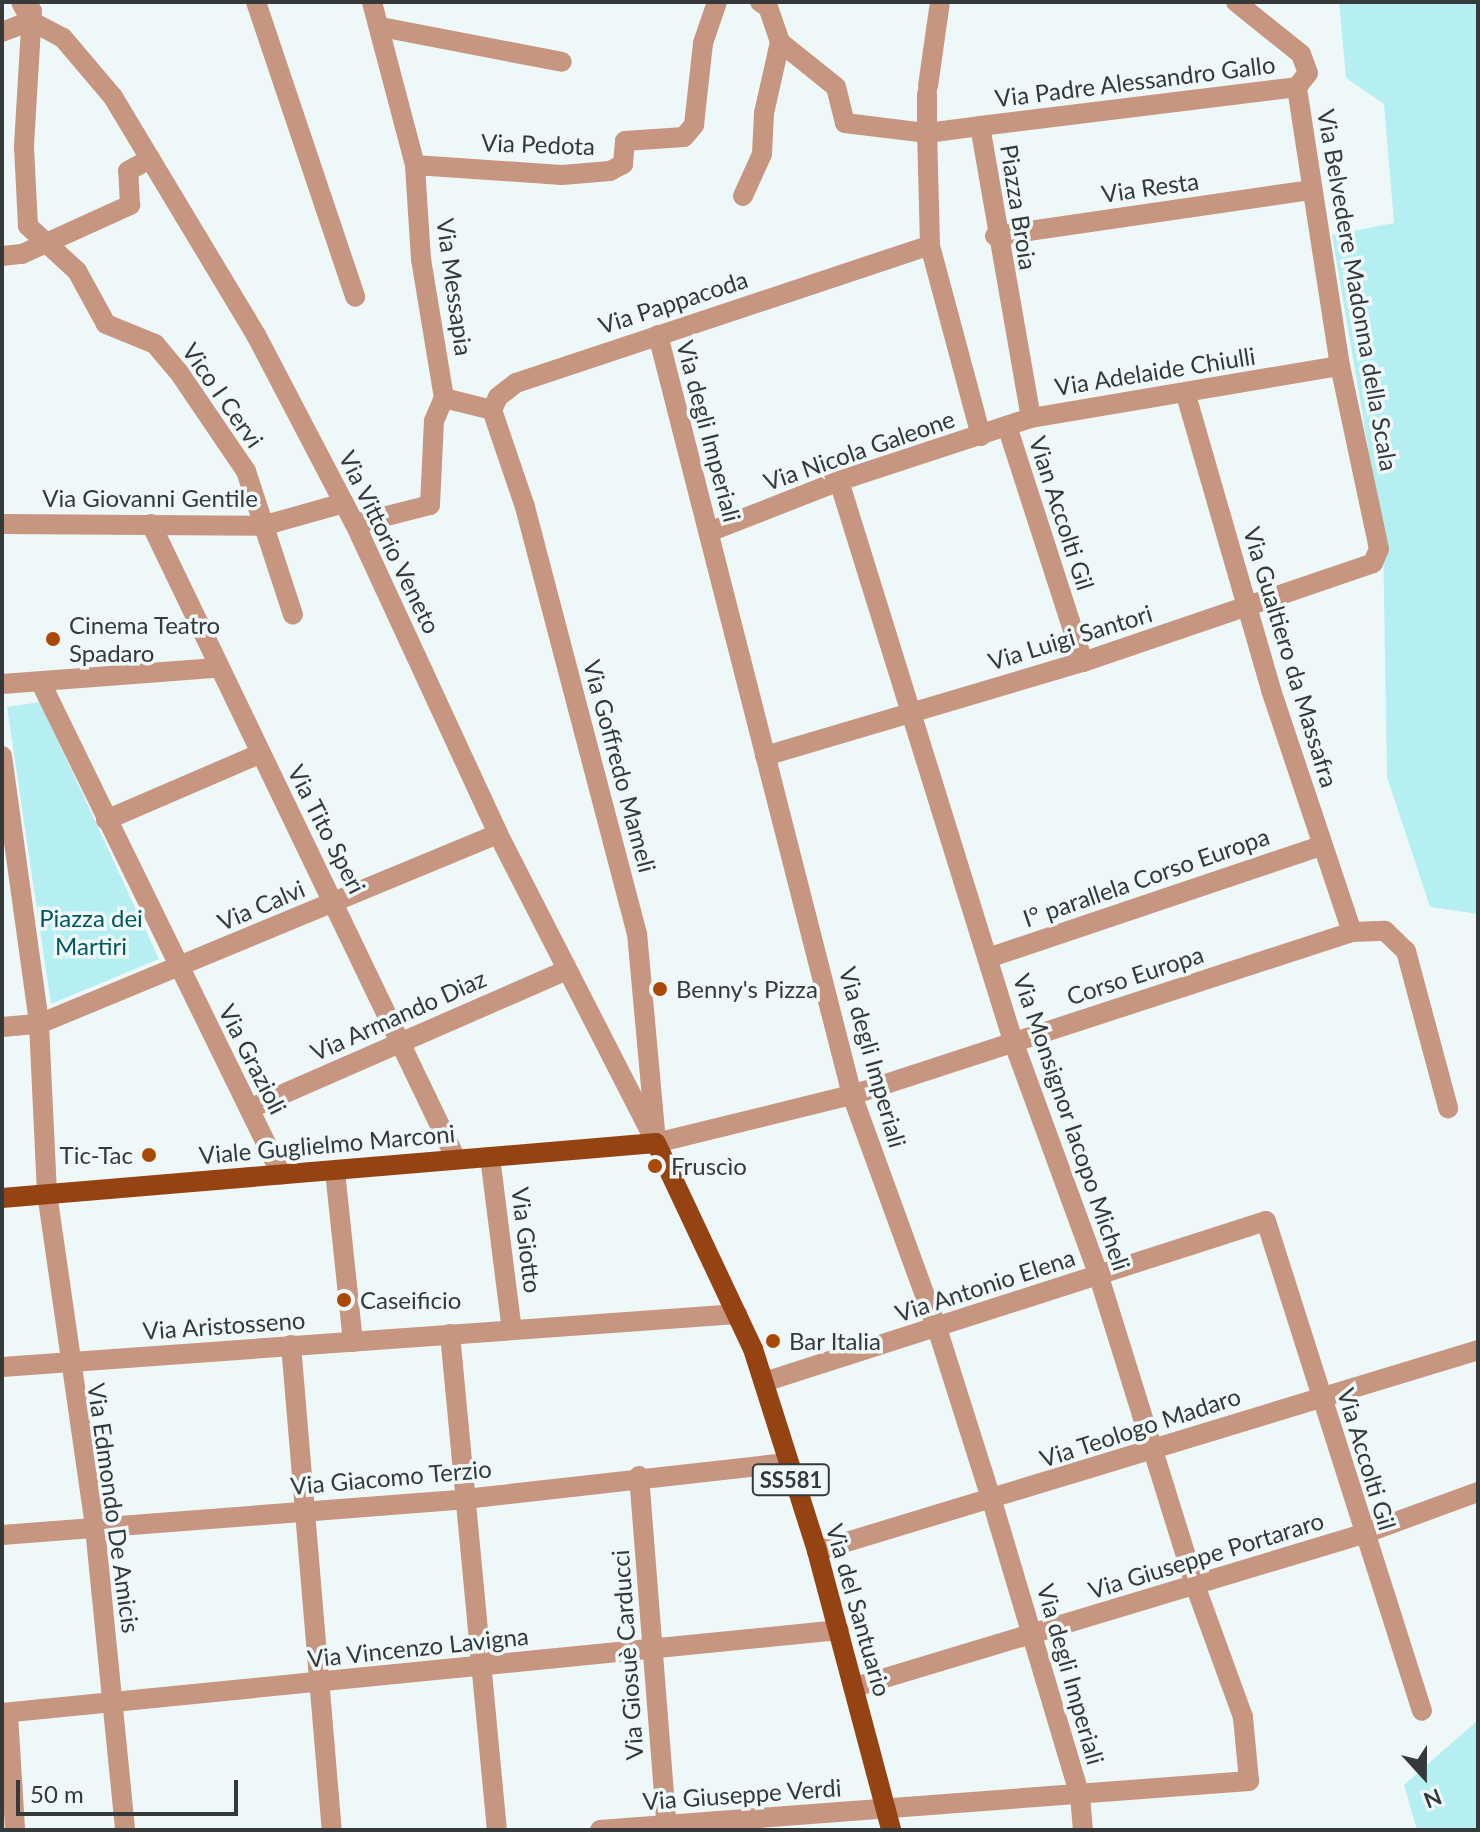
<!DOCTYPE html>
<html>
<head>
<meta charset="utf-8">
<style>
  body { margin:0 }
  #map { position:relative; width:1480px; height:1832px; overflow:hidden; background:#eff8f9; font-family:Lato,sans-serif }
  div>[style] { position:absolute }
  .green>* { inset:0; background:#b6eff2 }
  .minor>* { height:20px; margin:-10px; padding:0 10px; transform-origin:10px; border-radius:10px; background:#c69680 }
  .major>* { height:20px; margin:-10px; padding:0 10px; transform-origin:10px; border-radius:10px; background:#964313 }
  .dots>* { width:22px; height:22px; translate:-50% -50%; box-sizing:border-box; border:4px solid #eff8f9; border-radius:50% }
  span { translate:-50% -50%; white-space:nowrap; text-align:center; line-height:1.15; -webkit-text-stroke:7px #eff8f9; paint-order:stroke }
  .shield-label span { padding:2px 6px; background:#eff8f9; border:2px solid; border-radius:6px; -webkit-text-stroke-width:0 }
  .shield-label { font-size:22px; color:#353939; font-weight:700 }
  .street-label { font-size:24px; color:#353939 }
  .poi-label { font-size:24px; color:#353939 }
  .left { translate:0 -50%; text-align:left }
  .right { translate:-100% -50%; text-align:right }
  .park-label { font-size:24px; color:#01575b }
  .frame { position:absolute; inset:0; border:4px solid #353939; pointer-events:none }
  .north { position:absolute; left:1384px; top:1736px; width:80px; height:80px; -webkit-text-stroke:6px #eff8f9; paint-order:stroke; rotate:159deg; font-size:22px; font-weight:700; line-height:32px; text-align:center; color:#353939 }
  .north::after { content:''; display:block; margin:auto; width:28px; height:36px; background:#353939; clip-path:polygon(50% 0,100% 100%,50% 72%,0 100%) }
  .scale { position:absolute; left:16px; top:1780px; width:222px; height:36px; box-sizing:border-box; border:4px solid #353939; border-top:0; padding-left:10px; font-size:24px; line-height:28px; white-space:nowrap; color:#353939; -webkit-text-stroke:6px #eff8f9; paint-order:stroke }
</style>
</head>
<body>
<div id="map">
  <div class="green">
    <i style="clip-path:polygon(1339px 2px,1478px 2px,1478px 914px,1430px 907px,1387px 777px,1383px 535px,1332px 235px,1394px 223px,1384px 104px,1346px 78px)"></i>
    <i style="clip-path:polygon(40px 702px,159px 959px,51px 1004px,7px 707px)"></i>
    <i style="clip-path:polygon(1478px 1720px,1478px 1830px,1417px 1830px,1404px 1785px)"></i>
  </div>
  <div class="minor">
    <i style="left:21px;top:2px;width:21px;rotate:62deg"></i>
    <i style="left:31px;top:21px;width:36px;rotate:28deg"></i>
    <i style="left:63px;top:38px;width:77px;rotate:49.7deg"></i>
    <i style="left:113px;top:97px;width:278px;rotate:59deg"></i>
    <i style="left:256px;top:335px;width:213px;rotate:62.4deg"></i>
    <i style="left:355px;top:524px;width:341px;rotate:65.2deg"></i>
    <i style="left:498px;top:834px;width:347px;rotate:62.9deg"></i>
    <i style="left:256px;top:2px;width:311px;rotate:71.4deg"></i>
    <i style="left:760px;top:2px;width:9px;rotate:32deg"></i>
    <i style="left:768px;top:7px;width:37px;rotate:71deg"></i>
    <i style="left:780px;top:42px;width:72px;rotate:38.8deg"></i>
    <i style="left:836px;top:87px;width:37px;rotate:76deg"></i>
    <i style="left:845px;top:123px;width:83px;rotate:7deg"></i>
    <i style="left:927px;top:133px;width:39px;rotate:-90deg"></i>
    <i style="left:1236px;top:2px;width:83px;rotate:38.7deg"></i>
    <i style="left:1301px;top:54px;width:20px;rotate:70deg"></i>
    <i style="left:1308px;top:73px;width:18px;rotate:128deg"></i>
    <i style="left:32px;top:11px;width:136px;rotate:93.4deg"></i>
    <i style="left:24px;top:147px;width:79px;rotate:87.1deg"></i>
    <i style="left:28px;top:226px;width:67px;rotate:42.6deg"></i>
    <i style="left:77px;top:271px;width:60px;rotate:61.3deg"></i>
    <i style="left:106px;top:324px;width:53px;rotate:22.2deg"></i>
    <i style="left:155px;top:344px;width:35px;rotate:50deg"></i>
    <i style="left:178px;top:371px;width:121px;rotate:55.8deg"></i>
    <i style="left:246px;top:471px;width:151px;rotate:71.9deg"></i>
    <i style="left:381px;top:27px;width:184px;rotate:10.9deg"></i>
    <i style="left:2px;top:32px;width:31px;rotate:-21deg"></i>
    <i style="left:928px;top:86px;width:85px;rotate:-81.9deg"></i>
    <i style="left:980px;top:126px;width:319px;rotate:-7deg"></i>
    <i style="left:415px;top:165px;width:147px;rotate:3.9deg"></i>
    <i style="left:562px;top:175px;width:48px;rotate:-4.8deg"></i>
    <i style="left:610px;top:171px;width:15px;rotate:-28deg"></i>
    <i style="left:623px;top:164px;width:23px;rotate:-85deg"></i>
    <i style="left:625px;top:141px;width:59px;rotate:-3.9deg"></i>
    <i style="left:684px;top:137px;width:16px;rotate:-50deg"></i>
    <i style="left:694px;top:125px;width:82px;rotate:-83.7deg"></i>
    <i style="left:703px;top:43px;width:43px;rotate:-71.1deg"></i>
    <i style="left:743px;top:196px;width:46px;rotate:-65.7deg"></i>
    <i style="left:762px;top:154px;width:41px;rotate:-87.2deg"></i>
    <i style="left:764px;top:113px;width:73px;rotate:-77.3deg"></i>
    <i style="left:995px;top:236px;width:320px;rotate:-8.3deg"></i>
    <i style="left:2px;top:256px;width:20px;rotate:-6deg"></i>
    <i style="left:22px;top:254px;width:119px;rotate:-24.4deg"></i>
    <i style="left:130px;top:205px;width:34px;rotate:-93deg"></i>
    <i style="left:128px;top:171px;width:25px;rotate:-29deg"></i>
    <i style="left:658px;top:335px;width:784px;rotate:75.68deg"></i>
    <i style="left:852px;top:1095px;width:248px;rotate:70deg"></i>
    <i style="left:937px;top:1328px;width:182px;rotate:72.4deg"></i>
    <i style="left:992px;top:1501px;width:308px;rotate:73.4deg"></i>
    <i style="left:1080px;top:1796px;width:34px;rotate:85deg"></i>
    <i style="left:1186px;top:395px;width:307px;rotate:73.9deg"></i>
    <i style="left:1271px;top:690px;width:255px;rotate:71.5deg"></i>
    <i style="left:444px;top:398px;width:49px;rotate:14deg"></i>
    <i style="left:492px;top:410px;width:14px;rotate:-65deg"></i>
    <i style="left:498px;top:397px;width:23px;rotate:-38deg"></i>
    <i style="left:516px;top:383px;width:436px;rotate:-18.4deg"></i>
    <i style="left:492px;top:410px;width:102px;rotate:71.2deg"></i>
    <i style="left:525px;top:507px;width:440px;rotate:75.3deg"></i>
    <i style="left:637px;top:933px;width:199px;rotate:84.8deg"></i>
    <i style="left:1007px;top:426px;width:248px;rotate:72.1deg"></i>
    <i style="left:981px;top:436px;width:198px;rotate:-105deg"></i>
    <i style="left:930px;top:245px;width:112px;rotate:-91.5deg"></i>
    <i style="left:927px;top:133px;width:53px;rotate:-7.5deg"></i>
    <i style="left:980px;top:126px;width:296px;rotate:80.1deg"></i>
    <i style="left:2px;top:524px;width:260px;rotate:0.4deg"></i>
    <i style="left:262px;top:526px;width:85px;rotate:-15.7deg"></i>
    <i style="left:151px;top:524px;width:704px;rotate:64.34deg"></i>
    <i style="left:355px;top:524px;width:77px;rotate:-14.2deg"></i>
    <i style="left:430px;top:505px;width:84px;rotate:-87.3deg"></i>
    <i style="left:434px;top:421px;width:25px;rotate:-67deg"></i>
    <i style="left:444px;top:398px;width:141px;rotate:-99.4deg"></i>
    <i style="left:421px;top:259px;width:94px;rotate:-93.7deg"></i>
    <i style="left:415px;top:165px;width:169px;rotate:-104.8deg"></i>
    <i style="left:709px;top:532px;width:140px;rotate:-21.4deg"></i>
    <i style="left:839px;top:481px;width:202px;rotate:-18.2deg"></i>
    <i style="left:1031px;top:418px;width:313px;rotate:-9.6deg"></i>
    <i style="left:41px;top:683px;width:547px;rotate:63.95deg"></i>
    <i style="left:2px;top:684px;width:215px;rotate:-4.3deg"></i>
    <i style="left:2px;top:756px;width:271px;rotate:82.1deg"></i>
    <i style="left:39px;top:1024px;width:169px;rotate:87.3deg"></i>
    <i style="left:47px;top:1193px;width:338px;rotate:81.8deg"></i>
    <i style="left:95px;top:1528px;width:303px;rotate:84.3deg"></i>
    <i style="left:765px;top:756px;width:332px;rotate:-16.5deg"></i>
    <i style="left:1083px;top:662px;width:306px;rotate:-18.8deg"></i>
    <i style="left:1373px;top:563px;width:15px;rotate:-67deg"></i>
    <i style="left:1379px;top:549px;width:187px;rotate:-102deg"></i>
    <i style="left:1340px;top:366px;width:282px;rotate:-98.8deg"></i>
    <i style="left:106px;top:820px;width:167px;rotate:-23.3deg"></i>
    <i style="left:988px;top:958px;width:351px;rotate:-18.6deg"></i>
    <i style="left:2px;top:1027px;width:37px;rotate:-5deg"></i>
    <i style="left:39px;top:1024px;width:497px;rotate:-22.5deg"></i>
    <i style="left:251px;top:1108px;width:345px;rotate:-23.6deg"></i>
    <i style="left:656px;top:1143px;width:202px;rotate:-13.8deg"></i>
    <i style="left:852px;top:1095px;width:526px;rotate:-18.06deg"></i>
    <i style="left:1352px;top:932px;width:33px;rotate:-2deg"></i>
    <i style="left:1385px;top:931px;width:29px;rotate:44deg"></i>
    <i style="left:1406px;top:951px;width:163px;rotate:75deg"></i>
    <i style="left:490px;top:1157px;width:174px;rotate:82.8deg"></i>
    <i style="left:335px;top:1171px;width:172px;rotate:84deg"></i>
    <i style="left:450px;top:1334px;width:498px;rotate:84.6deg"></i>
    <i style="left:291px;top:1345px;width:487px;rotate:85.2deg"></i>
    <i style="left:2px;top:1367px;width:737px;rotate:-4.12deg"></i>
    <i style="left:764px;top:1382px;width:527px;rotate:-17.78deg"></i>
    <i style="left:1266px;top:1221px;width:514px;rotate:72.34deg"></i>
    <i style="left:639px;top:1476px;width:355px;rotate:85.5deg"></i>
    <i style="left:2px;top:1535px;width:464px;rotate:-4.4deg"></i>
    <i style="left:465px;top:1499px;width:322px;rotate:-6.4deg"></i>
    <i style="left:817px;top:1551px;width:691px;rotate:-16.91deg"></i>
    <i style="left:855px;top:1687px;width:531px;rotate:-16.76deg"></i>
    <i style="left:1363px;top:1534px;width:122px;rotate:-20.1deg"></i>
    <i style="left:2px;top:1713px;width:841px;rotate:-5.66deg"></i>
    <i style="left:8px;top:1714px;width:116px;rotate:86.5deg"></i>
    <i style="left:600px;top:1830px;width:651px;rotate:-4.32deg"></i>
    <i style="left:1249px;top:1781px;width:64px;rotate:-95.4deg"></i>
    <i style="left:1243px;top:1717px;width:140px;rotate:-110deg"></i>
    <i style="left:1195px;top:1585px;width:324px;rotate:-107.3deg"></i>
    <i style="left:1099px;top:1276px;width:250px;rotate:-110.1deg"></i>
    <i style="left:1013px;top:1041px;width:586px;rotate:-107.26deg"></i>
  </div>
  <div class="major">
    <i style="left:2px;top:1198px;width:656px;rotate:-4.81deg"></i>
    <i style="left:656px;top:1143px;width:228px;rotate:64.8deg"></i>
    <i style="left:753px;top:1349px;width:212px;rotate:72.4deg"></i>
    <i style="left:817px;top:1551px;width:289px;rotate:75.1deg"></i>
  </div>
  <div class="dots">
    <i style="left:53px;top:639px;background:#ab4908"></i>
    <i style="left:660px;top:989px;background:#ab4908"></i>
    <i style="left:149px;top:1155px;background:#ab4908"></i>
    <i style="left:655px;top:1166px;background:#ab4908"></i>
    <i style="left:344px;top:1300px;background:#ab4908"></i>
    <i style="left:773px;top:1341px;background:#ab4908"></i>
  </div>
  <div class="shield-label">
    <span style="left:791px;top:1480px">SS581</span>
  </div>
  <div class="street-label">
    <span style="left:1135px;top:81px;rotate:-7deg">Via Padre Alessandro Gallo</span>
    <span style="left:538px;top:144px;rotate:2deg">Via Pedota</span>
    <span style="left:1150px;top:187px;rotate:-8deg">Via Resta</span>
    <span style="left:1019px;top:207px;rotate:81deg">Piazza Broia</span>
    <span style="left:455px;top:287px;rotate:82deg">Via Messapia</span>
    <span style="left:1358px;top:290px;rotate:80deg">Via Belvedere Madonna della Scala</span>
    <span style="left:673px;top:302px;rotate:-18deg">Via Pappacoda</span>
    <span style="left:1155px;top:371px;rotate:-9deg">Via Adelaide Chiulli</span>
    <span style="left:223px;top:395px;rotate:55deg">Vico I Cervi</span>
    <span style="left:709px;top:431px;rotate:75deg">Via degli Imperiali</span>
    <span style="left:859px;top:450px;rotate:-19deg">Via Nicola Galeone</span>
    <span style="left:150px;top:498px">Via Giovanni Gentile</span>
    <span style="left:1062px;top:513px;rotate:72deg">Vian Accolti Gil</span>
    <span style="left:390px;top:542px;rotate:64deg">Via Vittorio Veneto</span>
    <span style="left:1070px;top:637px;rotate:-17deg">Via Luigi Santori</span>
    <span style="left:1291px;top:657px;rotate:73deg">Via Gualtiero da Massafra</span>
    <span style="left:620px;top:766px;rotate:75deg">Via Goffredo Mameli</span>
    <span style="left:327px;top:829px;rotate:63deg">Via Tito Speri</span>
    <span style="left:1146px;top:877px;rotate:-19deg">I° parallela Corso Europa</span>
    <span style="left:261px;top:905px;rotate:-23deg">Via Calvi</span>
    <span style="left:1135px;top:975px;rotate:-18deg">Corso Europa</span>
    <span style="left:398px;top:1015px;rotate:-24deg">Via Armando Diaz</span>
    <span style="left:873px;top:1057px;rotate:74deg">Via degli Imperiali</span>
    <span style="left:253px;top:1059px;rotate:63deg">Via Grazioli</span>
    <span style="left:1072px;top:1122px;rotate:71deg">Via Monsignor Iacopo Micheli</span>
    <span style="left:327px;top:1144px;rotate:-5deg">Viale Guglielmo Marconi</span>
    <span style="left:527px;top:1240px;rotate:83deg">Via Giotto</span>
    <span style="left:985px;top:1285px;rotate:-18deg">Via Antonio Elena</span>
    <span style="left:224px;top:1325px;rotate:-4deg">Via Aristosseno</span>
    <span style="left:1140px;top:1427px;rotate:-18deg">Via Teologo Madaro</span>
    <span style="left:1367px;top:1459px;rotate:73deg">Via Accolti Gil</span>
    <span style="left:391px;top:1477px;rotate:-5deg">Via Giacomo Terzio</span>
    <span style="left:114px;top:1508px;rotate:82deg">Via Edmondo De Amicis</span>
    <span style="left:1206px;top:1555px;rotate:-17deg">Via Giuseppe Portararo</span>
    <span style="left:859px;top:1610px;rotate:74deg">Via del Santuario</span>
    <span style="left:418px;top:1647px;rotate:-6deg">Via Vincenzo Lavigna</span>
    <span style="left:627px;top:1655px;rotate:-94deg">Via Giosuè Carducci</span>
    <span style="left:1071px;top:1674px;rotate:74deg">Via degli Imperiali</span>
    <span style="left:742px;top:1794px;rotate:-4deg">Via Giuseppe Verdi</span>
  </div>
  <div class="poi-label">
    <span class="left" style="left:69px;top:639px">Cinema Teatro<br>Spadaro</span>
    <span class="left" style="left:676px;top:989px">Benny's Pizza</span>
    <span class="right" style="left:133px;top:1155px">Tic-Tac</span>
    <span class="left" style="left:671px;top:1166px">Fruscìo</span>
    <span class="left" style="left:360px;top:1300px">Caseificio</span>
    <span class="left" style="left:789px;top:1341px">Bar Italia</span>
  </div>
  <div class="park-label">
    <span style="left:91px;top:932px">Piazza dei<br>Martiri</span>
  </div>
  <div class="frame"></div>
  <div class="north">N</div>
  <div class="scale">50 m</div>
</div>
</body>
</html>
